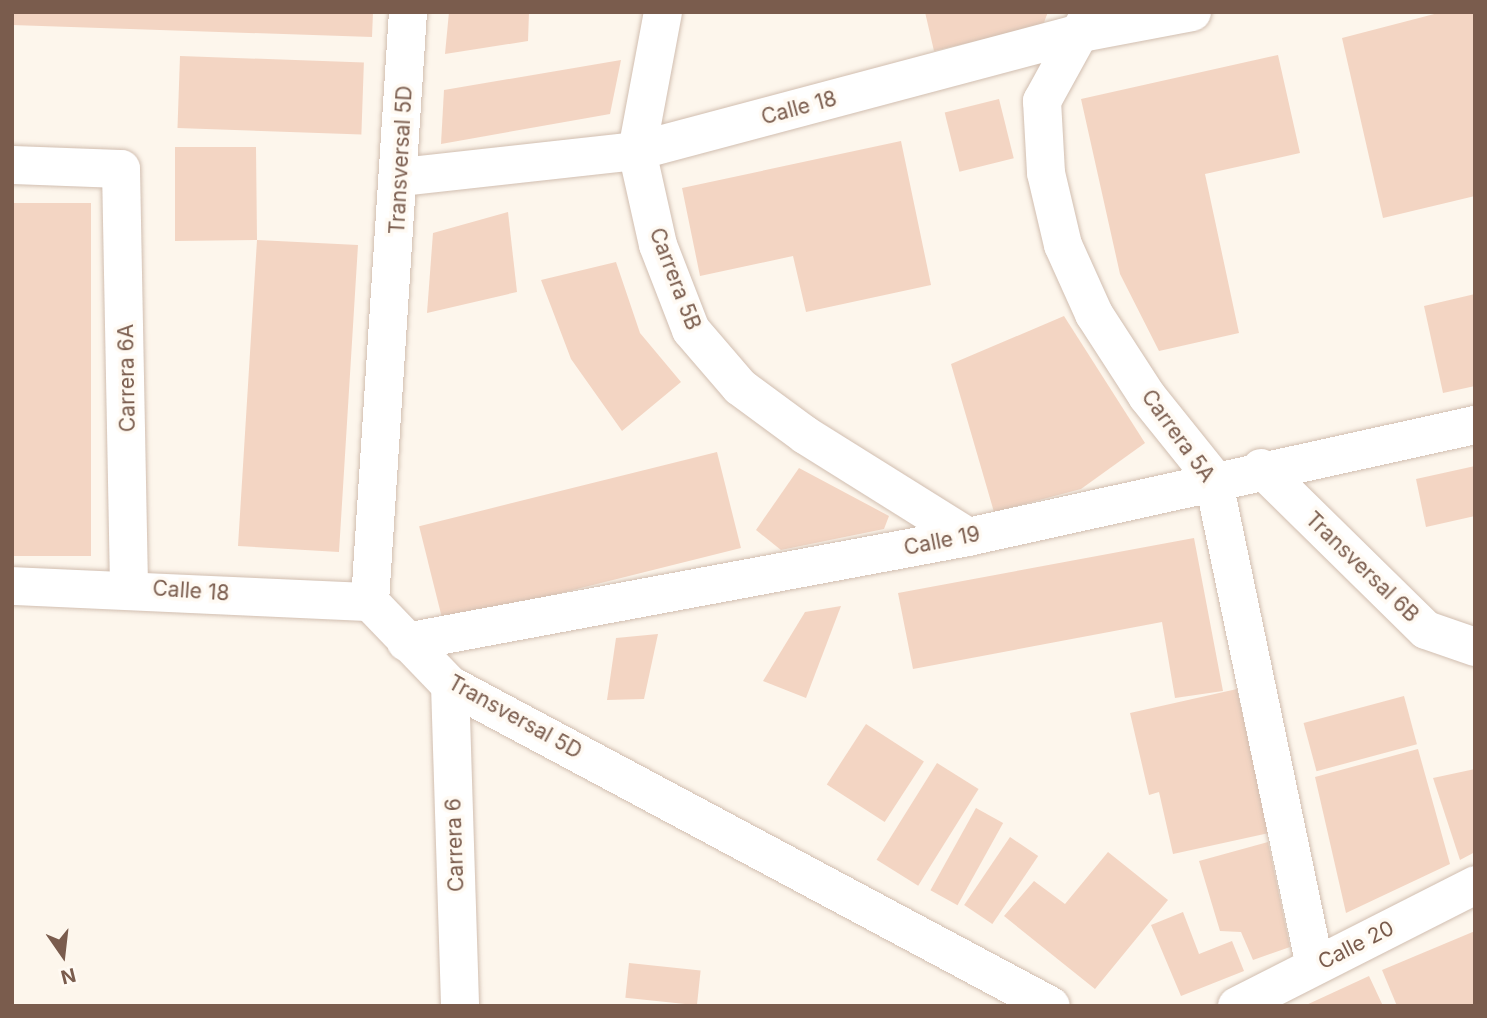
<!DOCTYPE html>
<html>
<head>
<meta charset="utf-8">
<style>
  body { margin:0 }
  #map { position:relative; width:1487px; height:1018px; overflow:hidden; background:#fdf6ec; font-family:Inter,sans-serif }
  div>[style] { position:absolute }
  .building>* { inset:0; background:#f3d5c3; transform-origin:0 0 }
  .roads { filter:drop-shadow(0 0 2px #d1beb0) drop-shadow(0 0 2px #d1beb0) }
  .pedestrian>* { height:38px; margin:-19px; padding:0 19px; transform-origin:19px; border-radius:19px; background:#fff }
  .minor>* { height:38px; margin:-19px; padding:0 19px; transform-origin:19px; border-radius:19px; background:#fff }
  span { translate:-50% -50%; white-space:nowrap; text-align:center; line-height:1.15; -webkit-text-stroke:7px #fffaf3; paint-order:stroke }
  .street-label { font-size:21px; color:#7a5c4d }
  .frame { position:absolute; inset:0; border:14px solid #7a5c4d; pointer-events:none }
  .north { position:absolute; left:28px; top:920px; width:70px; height:70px; -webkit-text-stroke:5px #fffaf3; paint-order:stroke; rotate:166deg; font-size:19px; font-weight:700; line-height:28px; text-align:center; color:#7a5c4d }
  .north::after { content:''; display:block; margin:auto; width:24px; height:32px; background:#7a5c4d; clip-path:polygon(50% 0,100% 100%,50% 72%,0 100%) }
</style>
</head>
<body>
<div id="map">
  <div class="building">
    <i style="clip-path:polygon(12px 12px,373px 12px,372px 37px,12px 25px)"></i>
    <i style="clip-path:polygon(449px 12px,529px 12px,528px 41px,445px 54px)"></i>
    <i style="clip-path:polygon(925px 12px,1048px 12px,1043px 25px,934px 51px)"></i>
    <i style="clip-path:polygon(1442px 12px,1475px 12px,1475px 196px,1383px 218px,1342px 38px)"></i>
    <i style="clip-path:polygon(1278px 55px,1300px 153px,1205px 174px,1239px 333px,1159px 351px,1120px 274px,1081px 99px)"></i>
    <i style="left:180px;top:56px;width:184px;height:72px;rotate:2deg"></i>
    <i style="clip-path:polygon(621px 60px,610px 114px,441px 144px,444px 90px)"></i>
    <i style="left:999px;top:99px;width:61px;height:56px;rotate:76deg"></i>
    <i style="clip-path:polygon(901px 141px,931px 285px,806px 312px,793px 256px,700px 276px,682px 188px)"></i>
    <i style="clip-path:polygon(175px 147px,256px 147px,257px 240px,358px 245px,339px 552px,238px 546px,257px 240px,175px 241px)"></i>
    <i style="left:12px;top:203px;width:79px;height:353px"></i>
    <i style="clip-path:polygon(508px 212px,517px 292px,427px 313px,433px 233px)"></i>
    <i style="clip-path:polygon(616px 262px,640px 333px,681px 382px,622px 431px,571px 359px,541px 280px)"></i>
    <i style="clip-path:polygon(1475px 294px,1475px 386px,1443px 393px,1424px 306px)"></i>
    <i style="clip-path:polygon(1064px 316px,1145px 443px,1081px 489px,994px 512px,951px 364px)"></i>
    <i style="left:717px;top:452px;width:99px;height:307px;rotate:76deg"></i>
    <i style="clip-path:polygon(1475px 466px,1475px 516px,1426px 527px,1416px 479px)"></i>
    <i style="clip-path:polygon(799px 468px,889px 516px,884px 529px,781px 550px,756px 530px)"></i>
    <i style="clip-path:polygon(1194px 538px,1223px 691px,1175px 698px,1162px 622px,913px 669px,898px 593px)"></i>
    <i style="clip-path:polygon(841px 606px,806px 698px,763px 681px,805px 612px)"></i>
    <i style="clip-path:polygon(658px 634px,644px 699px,607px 700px,616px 638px)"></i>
    <i style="clip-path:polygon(1237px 689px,1269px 833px,1173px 854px,1159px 792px,1149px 795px,1130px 713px)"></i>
    <i style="left:1404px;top:696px;width:50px;height:104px;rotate:75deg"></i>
    <i style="left:866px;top:724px;width:69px;height:72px;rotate:33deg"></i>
    <i style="clip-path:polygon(1418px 749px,1450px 864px,1346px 913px,1315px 777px)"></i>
    <i style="left:937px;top:763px;width:49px;height:114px;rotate:32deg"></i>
    <i style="clip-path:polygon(1475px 769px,1475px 852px,1460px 860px,1433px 778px)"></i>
    <i style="left:976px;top:808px;width:31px;height:94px;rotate:29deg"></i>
    <i style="left:1010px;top:837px;width:34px;height:82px;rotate:34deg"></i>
    <i style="clip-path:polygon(1268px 842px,1290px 947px,1253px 960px,1241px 932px,1220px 931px,1199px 861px)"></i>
    <i style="clip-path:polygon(1108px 852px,1168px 900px,1095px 989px,1004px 916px,1034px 881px,1065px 904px)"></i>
    <i style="clip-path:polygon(1183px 912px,1199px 954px,1232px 941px,1244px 971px,1181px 996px,1151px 925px)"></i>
    <i style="clip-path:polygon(1475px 931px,1475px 1006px,1397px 1006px,1382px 970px)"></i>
    <i style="left:629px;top:963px;width:72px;height:35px;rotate:6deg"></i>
    <i style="clip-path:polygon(1369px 976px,1383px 1006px,1304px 1006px)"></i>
  </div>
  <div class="roads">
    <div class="pedestrian">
      <i style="left:450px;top:685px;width:321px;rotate:88.2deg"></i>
    </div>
    <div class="minor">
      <i style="left:408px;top:12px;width:591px;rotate:93.69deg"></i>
      <i style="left:370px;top:602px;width:115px;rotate:46.1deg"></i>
      <i style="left:450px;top:685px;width:681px;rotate:28.11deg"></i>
      <i style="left:663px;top:12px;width:141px;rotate:100.6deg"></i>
      <i style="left:637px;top:151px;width:96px;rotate:77.4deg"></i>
      <i style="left:658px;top:245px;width:91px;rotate:68.8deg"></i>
      <i style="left:691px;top:330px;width:75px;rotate:49.3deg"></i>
      <i style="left:740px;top:387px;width:81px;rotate:36.4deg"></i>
      <i style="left:805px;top:435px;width:192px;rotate:32deg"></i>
      <i style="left:1091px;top:12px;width:102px;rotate:118.8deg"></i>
      <i style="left:1042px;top:101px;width:72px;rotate:86.8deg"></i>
      <i style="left:1046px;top:173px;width:74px;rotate:76.7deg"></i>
      <i style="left:1063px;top:245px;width:76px;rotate:65.8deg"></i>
      <i style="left:1094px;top:314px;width:98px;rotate:57.1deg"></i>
      <i style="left:1147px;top:396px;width:105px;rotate:51.2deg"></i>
      <i style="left:1213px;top:478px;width:498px;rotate:78.2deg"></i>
      <i style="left:12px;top:165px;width:109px;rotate:2.1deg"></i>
      <i style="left:121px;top:169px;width:418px;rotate:88.9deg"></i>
      <i style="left:401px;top:177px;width:237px;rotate:-6.3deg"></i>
      <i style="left:637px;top:151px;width:454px;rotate:-14.9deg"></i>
      <i style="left:1076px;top:34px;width:118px;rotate:-10.7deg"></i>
      <i style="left:1261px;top:468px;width:231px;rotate:44.5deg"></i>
      <i style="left:1426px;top:630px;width:52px;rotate:19.1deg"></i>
      <i style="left:12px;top:586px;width:358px;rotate:2.6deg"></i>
      <i style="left:406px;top:642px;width:572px;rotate:-10.58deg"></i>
      <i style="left:968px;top:537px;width:519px;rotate:-12.46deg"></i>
      <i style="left:1237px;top:1006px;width:267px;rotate:-26.9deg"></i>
    </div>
  </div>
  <div class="street-label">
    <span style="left:799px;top:108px;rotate:-15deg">Calle 18</span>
    <span style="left:401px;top:160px;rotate:-87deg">Transversal 5D</span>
    <span style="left:675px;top:279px;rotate:69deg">Carrera 5B</span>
    <span style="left:127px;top:378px;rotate:-91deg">Carrera 6A</span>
    <span style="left:1178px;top:436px;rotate:54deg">Carrera 5A</span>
    <span style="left:942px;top:541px;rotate:-11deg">Calle 19</span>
    <span style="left:1362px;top:567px;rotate:44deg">Transversal 6B</span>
    <span style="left:191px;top:591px;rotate:4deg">Calle 18</span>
    <span style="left:515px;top:717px;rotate:29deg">Transversal 5D</span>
    <span style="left:455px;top:845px;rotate:-92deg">Carrera 6</span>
    <span style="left:1356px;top:945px;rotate:-27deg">Calle 20</span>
  </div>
  <div class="frame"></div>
  <div class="north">N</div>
</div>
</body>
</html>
